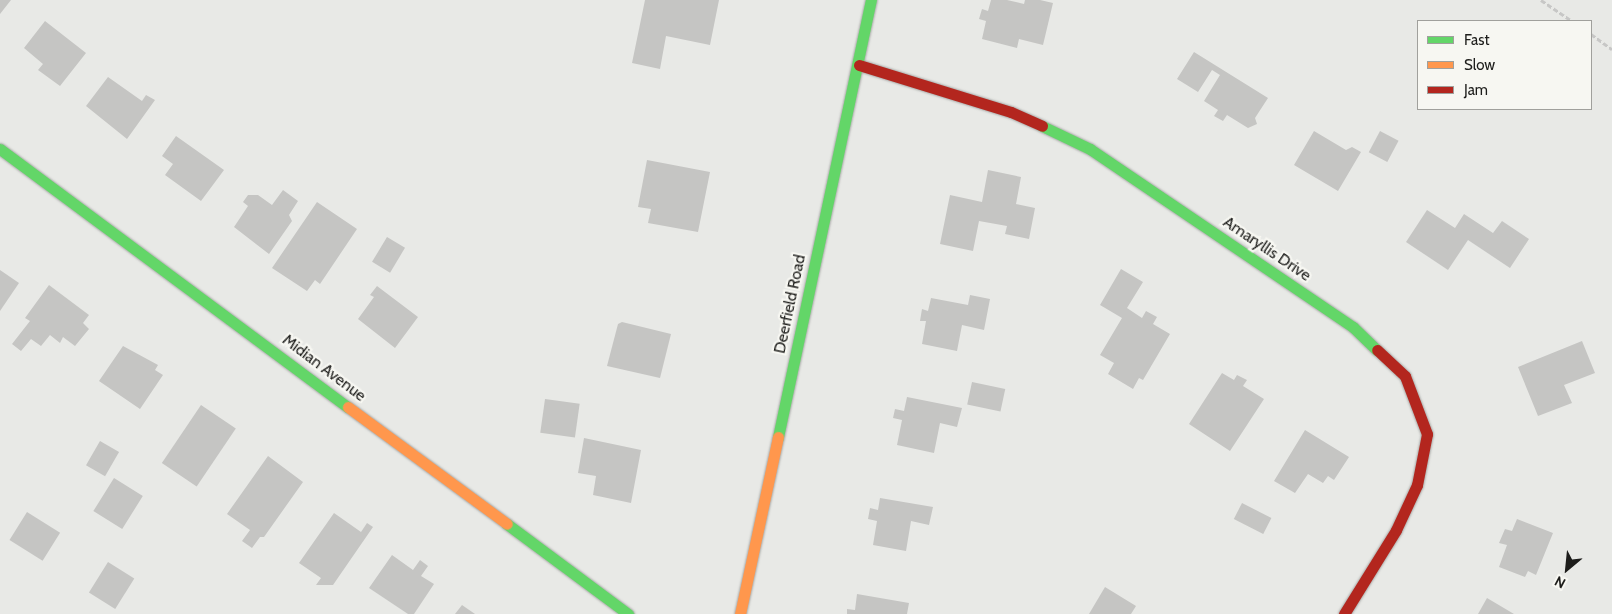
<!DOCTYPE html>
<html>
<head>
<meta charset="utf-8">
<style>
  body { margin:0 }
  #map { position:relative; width:1612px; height:614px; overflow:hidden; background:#e8e9e6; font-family:Cabin,sans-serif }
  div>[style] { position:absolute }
  .building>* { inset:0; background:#c5c5c3; transform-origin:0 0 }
  .path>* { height:3px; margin-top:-1.5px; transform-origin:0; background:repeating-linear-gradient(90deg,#c7c7c6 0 5px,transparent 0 7.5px) }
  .roads { filter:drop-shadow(0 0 1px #a9aaa8) drop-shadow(0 0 1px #a9aaa8) }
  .fast>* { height:11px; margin:-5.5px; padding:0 5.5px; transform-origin:5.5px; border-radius:5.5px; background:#63d668 }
  .slow>* { height:11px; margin:-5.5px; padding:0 5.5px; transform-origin:5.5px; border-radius:5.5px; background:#ff974d }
  .jam>* { height:11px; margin:-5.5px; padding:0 5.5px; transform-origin:5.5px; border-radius:5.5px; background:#b3261e }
  span { translate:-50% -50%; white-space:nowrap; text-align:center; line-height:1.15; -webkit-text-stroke:4.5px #f7f7f2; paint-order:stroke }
  .street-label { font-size:16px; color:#1d1d1b }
  .legend { position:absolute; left:1417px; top:20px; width:175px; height:90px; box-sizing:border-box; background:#f7f7f2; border:1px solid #a0a09c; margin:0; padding:6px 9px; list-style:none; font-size:15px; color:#1d1d1b }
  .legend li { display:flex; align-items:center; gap:10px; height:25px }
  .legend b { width:25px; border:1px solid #a0a09c }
  .north { position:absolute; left:1542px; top:544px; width:50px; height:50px; -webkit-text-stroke:4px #f7f7f2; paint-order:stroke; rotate:208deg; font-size:14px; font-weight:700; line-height:20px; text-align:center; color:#1d1d1b }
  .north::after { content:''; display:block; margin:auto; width:18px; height:22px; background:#1d1d1b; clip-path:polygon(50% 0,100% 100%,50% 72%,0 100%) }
</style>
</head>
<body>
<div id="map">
  <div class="building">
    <i style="clip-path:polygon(0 0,11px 0,0 14px)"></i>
    <i style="clip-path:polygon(645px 0,719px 0,710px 45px,666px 36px,660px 69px,632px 63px)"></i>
    <i style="clip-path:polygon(991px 0,1007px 0,1024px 4px,1025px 0,1040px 0,1053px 3px,1043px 45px,1019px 39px,1017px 48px,982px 39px,986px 21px,979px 19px,982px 9px,988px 11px)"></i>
    <i style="clip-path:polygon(45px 21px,86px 53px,60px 86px,38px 70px,43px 64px,24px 48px)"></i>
    <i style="clip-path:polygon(1194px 52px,1268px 98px,1255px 118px,1257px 124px,1248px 128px,1227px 115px,1223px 121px,1214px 116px,1218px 110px,1204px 101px,1220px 75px,1212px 70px,1198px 92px,1177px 79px)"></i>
    <i style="clip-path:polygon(108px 77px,142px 101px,146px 95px,155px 100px,127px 139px,86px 106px)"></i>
    <i style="clip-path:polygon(1314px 131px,1346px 150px,1352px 147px,1361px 152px,1338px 191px,1294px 165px)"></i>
    <i style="left:1380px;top:131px;width:21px;height:24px;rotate:28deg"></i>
    <i style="clip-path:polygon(176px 136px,224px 170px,201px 201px,165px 175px,173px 164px,162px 156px)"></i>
    <i style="clip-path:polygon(647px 160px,710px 172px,698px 232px,648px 223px,651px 209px,638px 207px)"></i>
    <i style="clip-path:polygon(988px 170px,1021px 177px,1016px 204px,1035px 208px,1029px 239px,1005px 234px,1007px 226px,979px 221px,973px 251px,940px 244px,950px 195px,982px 202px)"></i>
    <i style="clip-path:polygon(283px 190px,298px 201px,289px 215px,292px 221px,269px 254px,234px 227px,248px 206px,243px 202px,248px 195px,258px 195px,272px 205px)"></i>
    <i style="clip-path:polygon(317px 202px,357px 229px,320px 284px,315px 280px,307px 291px,272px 268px)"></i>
    <i style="clip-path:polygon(1427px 210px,1455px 228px,1464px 214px,1493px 233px,1502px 221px,1529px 239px,1510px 268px,1468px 240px,1448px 270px,1406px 242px)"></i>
    <i style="left:387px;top:237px;width:21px;height:29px;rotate:31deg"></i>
    <i style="clip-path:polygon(1121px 269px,1143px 282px,1127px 308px,1142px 318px,1146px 311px,1157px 317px,1153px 324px,1170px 334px,1143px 380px,1139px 378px,1133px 389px,1108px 374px,1114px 363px,1100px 355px,1122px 318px,1100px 305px)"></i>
    <i style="clip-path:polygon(0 270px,19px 283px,0 311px)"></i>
    <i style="clip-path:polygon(49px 285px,89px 315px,83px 323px,89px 329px,75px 346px,63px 337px,60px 343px,50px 335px,41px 346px,31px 339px,21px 351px,12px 344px,30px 321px,25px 318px)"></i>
    <i style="clip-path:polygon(377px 286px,418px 317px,395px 348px,358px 319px,374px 297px,370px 295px)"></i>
    <i style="clip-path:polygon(970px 295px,990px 299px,984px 330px,962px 325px,957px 351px,922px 344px,926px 321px,920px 321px,922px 309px,928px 311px,931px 298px,968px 305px)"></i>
    <i style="clip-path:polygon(622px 322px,671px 334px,660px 378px,607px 366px,618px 324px)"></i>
    <i style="clip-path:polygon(1582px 341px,1595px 373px,1564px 385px,1572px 403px,1538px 416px,1518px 367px)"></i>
    <i style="clip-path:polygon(123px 346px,158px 365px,155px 370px,163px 375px,140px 409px,99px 381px)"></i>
    <i style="clip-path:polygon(1222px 373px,1234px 380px,1237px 375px,1247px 380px,1243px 386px,1264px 399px,1230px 451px,1189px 424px)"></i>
    <i style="left:972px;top:382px;width:34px;height:23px;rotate:12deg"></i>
    <i style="clip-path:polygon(907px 397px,962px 408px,957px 427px,940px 423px,934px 453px,897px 445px,902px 420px,893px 418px,895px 409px,904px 411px)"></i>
    <i style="left:545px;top:399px;width:35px;height:34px;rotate:8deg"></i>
    <i style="left:201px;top:405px;width:42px;height:70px;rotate:34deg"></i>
    <i style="clip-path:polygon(1305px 430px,1349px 457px,1334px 480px,1328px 476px,1323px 483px,1308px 474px,1295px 493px,1274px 481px)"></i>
    <i style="clip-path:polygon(584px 438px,641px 450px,631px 503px,593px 495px,596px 476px,578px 473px)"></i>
    <i style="left:100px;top:441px;width:22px;height:28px;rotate:30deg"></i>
    <i style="clip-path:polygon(268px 456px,303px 482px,264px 537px,260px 537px,252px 548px,242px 541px,250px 530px,227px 514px)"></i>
    <i style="left:114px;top:478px;width:34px;height:39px;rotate:32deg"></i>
    <i style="clip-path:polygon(880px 498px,933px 507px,929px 525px,911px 521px,906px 551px,873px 545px,877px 521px,868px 519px,870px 508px,878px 510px)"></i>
    <i style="left:1242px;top:503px;width:33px;height:18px;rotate:27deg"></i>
    <i style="left:27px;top:512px;width:39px;height:33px;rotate:32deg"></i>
    <i style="clip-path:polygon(334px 513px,361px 532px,367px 523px,373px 527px,333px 585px,316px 585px,321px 578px,299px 563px)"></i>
    <i style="clip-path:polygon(1517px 519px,1553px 533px,1536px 575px,1528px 571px,1525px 577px,1499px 567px,1507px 545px,1499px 543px,1505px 529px,1512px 531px)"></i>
    <i style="clip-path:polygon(392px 555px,413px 570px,420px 560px,428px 566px,421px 576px,434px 584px,414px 614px,408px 614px,369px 588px)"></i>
    <i style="left:108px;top:562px;width:31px;height:36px;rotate:32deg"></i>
    <i style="clip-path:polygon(1105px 587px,1136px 606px,1131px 614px,1089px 614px)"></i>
    <i style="clip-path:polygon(857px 594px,909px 603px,907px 614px,847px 614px,847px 609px,855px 610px)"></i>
    <i style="clip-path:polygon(1487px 598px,1514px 614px,1478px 614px)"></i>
    <i style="clip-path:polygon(462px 605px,475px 614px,455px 614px)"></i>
  </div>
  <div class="path">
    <i style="left:1541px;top:0;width:37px;rotate:34deg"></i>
    <i style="left:1591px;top:34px;width:26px;rotate:36deg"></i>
  </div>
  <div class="roads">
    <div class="fast">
      <i style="left:1042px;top:126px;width:53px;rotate:25.6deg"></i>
      <i style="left:1090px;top:149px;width:318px;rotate:34.1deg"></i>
      <i style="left:1353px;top:327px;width:33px;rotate:44deg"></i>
      <i style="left:0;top:149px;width:433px;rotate:36.6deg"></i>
      <i style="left:778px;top:437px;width:447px;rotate:-78deg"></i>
      <i style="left:507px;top:524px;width:151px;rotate:36.6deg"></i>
    </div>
    <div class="slow">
      <i style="left:348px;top:407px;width:197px;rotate:36.3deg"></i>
      <i style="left:740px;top:614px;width:181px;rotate:-77.9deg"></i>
    </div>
    <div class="jam">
      <i style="left:859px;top:65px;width:159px;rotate:17.2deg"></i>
      <i style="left:1011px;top:112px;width:34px;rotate:24deg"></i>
      <i style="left:1344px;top:614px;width:99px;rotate:-58.2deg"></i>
      <i style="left:1396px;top:530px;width:50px;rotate:-65deg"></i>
      <i style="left:1417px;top:485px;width:52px;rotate:-78.9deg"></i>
      <i style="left:1427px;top:434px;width:62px;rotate:-110.8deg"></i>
      <i style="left:1405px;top:376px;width:38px;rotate:-137deg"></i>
    </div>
  </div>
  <div class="street-label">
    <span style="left:1267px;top:249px;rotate:34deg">Amaryllis Drive</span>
    <span style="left:790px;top:304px;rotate:-78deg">Deerfield Road</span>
    <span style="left:324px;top:368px;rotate:37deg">Midian Avenue</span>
  </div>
  <ul class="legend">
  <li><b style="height:6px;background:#63d668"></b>Fast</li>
  <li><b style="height:6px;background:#ff974d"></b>Slow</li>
  <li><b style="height:6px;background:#b3261e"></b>Jam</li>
  </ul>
  <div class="north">N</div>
</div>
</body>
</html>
